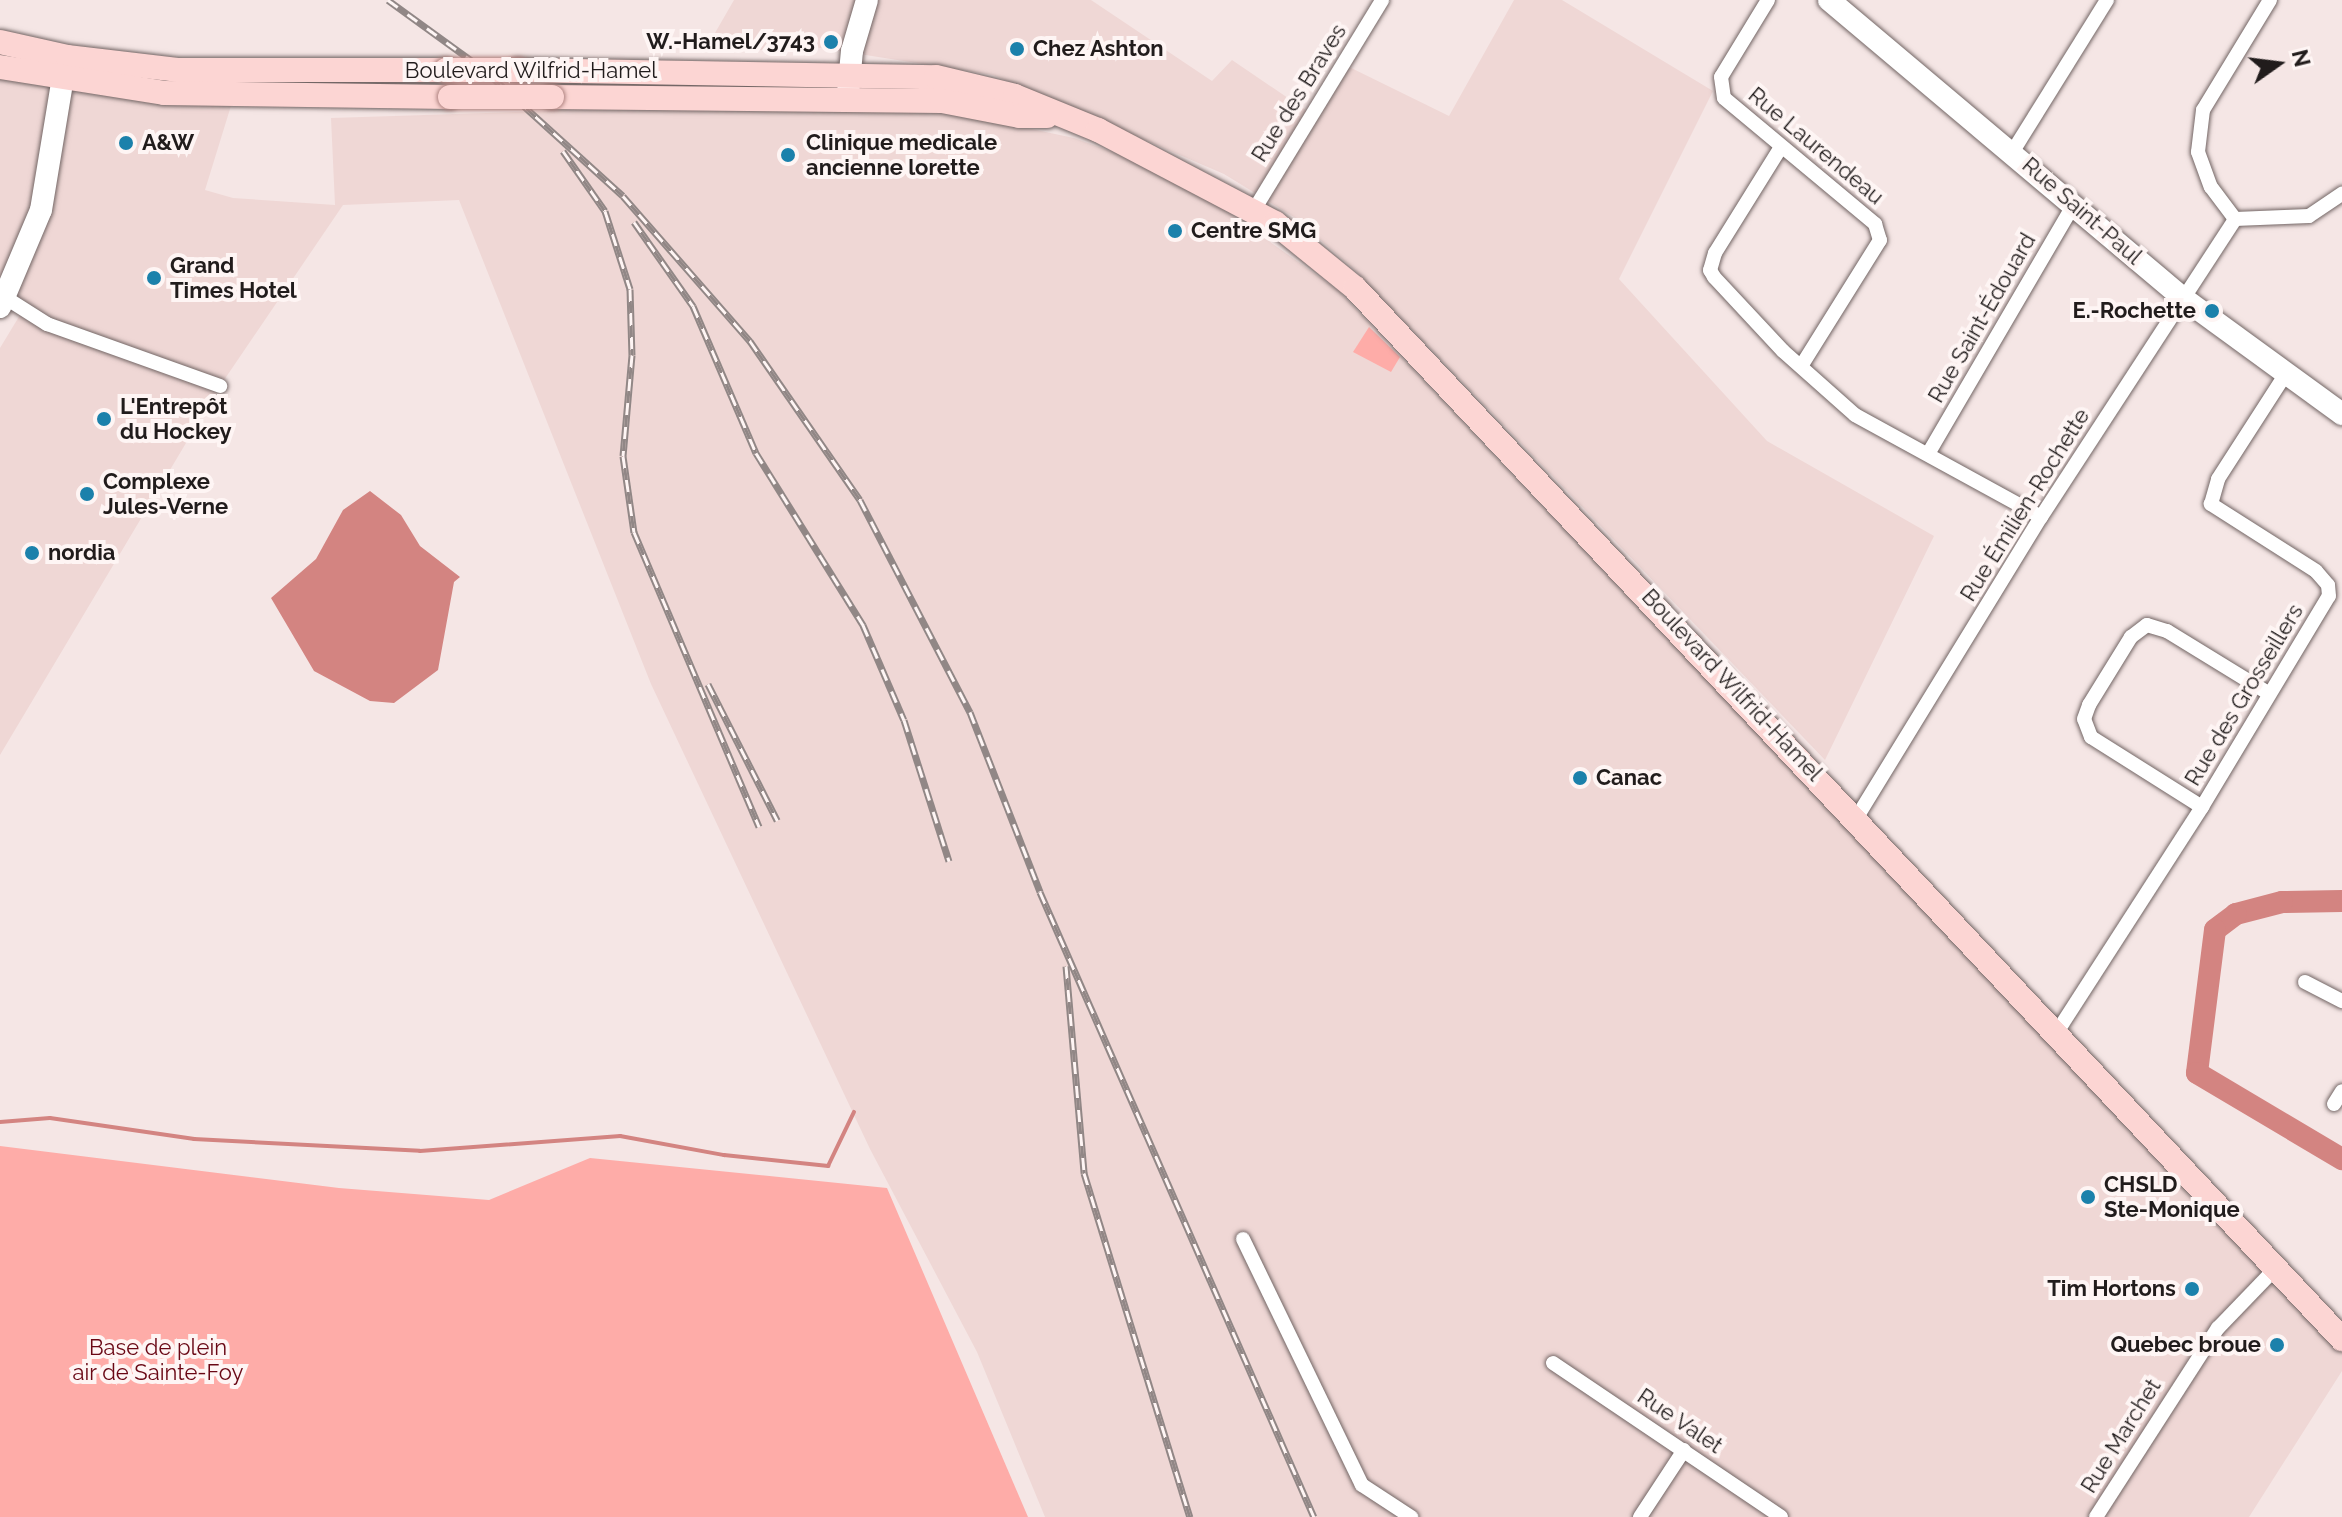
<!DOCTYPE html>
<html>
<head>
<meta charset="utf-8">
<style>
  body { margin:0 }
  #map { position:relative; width:2342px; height:1517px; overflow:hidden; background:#f5e6e5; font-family:Raleway,sans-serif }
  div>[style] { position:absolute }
  .built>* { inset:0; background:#efd7d5 }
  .green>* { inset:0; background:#feaca8 }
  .water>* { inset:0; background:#d38481 }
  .stream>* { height:4px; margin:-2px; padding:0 2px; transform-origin:2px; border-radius:2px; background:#d38481 }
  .river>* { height:22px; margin:-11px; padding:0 11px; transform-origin:11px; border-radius:11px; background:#d38481 }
  .roads { filter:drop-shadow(0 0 2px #726564) drop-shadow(0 0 2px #726564) }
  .street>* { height:14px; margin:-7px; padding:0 7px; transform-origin:7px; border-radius:7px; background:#fff }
  .secondary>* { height:22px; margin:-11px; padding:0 11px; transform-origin:11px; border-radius:11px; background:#fff }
  .primary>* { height:24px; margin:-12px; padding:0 12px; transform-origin:12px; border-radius:12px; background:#fcd5d3 }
  .rail>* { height:7px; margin-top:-3.5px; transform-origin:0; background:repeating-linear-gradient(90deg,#fef5f4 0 12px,#918786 0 24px); box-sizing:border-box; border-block:2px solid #918786 }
  .bridges { filter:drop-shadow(0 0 2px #ae827f) drop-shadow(0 0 2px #ae827f) }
  .primary-bridge>* { height:24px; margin:-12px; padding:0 12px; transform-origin:12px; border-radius:12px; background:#fcd5d3 }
  .dots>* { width:22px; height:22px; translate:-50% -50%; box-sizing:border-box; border:4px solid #fef5f4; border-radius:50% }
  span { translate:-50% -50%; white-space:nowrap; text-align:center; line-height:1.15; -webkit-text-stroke:8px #fef5f4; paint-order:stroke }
  .poi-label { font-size:22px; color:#211c1c; font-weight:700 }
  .right { translate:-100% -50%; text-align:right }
  .left { translate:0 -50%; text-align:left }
  .street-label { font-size:22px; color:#211c1c }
  .park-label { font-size:22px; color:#690714 }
  .north { position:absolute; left:2238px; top:24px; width:80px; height:80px; -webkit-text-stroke:6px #fef5f4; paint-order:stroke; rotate:76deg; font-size:22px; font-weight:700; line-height:32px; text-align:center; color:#211c1c }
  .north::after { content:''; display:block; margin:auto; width:28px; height:36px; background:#211c1c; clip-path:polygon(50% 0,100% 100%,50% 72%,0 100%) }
</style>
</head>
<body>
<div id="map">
  <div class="built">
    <i style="clip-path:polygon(734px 0,1091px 0,1212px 81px,1232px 60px,1307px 111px,1339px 62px,1449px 116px,1514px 0,1562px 0,1713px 91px,1619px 279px,1767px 441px,1934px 536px,1825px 760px,1356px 271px,1294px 217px,1224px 174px,993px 75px,821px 48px,704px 52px)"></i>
    <i style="clip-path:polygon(0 67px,234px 96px,205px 190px,233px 198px,335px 205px,331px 118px,550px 111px,559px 86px,914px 108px,1013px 125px,1074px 138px,1140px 162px,1221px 207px,1339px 291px,2342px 1352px,2342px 1371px,2249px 1517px,1045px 1517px,977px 1352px,870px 1149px,651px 684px,459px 200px,343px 205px,220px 386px,0 755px,0 348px,23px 310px,0 307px)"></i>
  </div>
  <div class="green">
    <i style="clip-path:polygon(1369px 327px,1400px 357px,1391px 372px,1353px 352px)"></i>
    <i style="clip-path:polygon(0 1146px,339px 1188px,489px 1200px,590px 1158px,887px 1188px,1028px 1517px,0 1517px)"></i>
  </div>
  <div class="water">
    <i style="clip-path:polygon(370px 491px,401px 515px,420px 546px,460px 577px,454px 582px,438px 670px,394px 703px,370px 701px,314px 671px,271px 598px,316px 559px,343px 510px)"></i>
  </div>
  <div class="stream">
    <i style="left:0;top:1122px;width:50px;rotate:-4.6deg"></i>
    <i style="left:50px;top:1118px;width:146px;rotate:8.3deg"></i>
    <i style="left:194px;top:1139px;width:226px;rotate:3deg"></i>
    <i style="left:420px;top:1151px;width:201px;rotate:-4.3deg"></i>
    <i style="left:620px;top:1136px;width:106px;rotate:10.4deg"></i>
    <i style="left:724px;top:1155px;width:105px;rotate:6deg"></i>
    <i style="left:828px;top:1166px;width:60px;rotate:-64.3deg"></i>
  </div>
  <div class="river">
    <i style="left:2342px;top:901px;width:60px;rotate:179deg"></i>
    <i style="left:2282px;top:902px;width:48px;rotate:165.4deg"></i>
    <i style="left:2236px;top:914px;width:26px;rotate:143deg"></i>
    <i style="left:2215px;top:930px;width:144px;rotate:97.2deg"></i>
    <i style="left:2197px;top:1073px;width:169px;rotate:30.7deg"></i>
  </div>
  <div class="roads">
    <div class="street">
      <i style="left:1768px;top:0;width:90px;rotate:121.4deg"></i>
      <i style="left:1721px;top:77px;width:21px;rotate:82deg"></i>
      <i style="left:1724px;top:98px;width:197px;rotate:39.8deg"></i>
      <i style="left:1875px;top:224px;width:17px;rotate:73deg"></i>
      <i style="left:1880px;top:240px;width:147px;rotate:122deg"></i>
      <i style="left:2270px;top:0;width:129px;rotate:121.3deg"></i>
      <i style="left:2203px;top:110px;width:42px;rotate:96.8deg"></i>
      <i style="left:2198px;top:152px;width:37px;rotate:70deg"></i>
      <i style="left:2211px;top:187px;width:40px;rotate:53deg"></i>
      <i style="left:2235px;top:219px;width:74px;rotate:-2.3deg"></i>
      <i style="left:2309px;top:216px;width:40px;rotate:-34deg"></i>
      <i style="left:1781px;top:147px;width:125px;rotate:121.9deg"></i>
      <i style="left:1715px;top:253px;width:18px;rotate:106deg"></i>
      <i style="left:1710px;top:270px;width:8px;rotate:60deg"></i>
      <i style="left:1714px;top:277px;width:101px;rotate:47deg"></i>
      <i style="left:1783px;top:351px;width:96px;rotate:41.6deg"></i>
      <i style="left:1855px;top:415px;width:212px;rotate:28.7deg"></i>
      <i style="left:2013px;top:151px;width:178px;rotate:-58.1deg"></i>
      <i style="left:1254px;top:210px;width:246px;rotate:-58.6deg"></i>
      <i style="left:6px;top:298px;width:49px;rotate:32.4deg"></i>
      <i style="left:47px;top:324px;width:184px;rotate:19.7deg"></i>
      <i style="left:1928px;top:454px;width:290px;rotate:-59.7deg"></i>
      <i style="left:2202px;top:807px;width:131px;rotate:-147.8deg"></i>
      <i style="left:2091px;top:737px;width:19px;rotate:-111deg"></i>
      <i style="left:2084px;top:719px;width:15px;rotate:-70deg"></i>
      <i style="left:2089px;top:705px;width:80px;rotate:-58.3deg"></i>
      <i style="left:2131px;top:637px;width:20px;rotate:-37deg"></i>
      <i style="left:2147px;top:625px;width:21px;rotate:17deg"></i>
      <i style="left:2167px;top:631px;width:119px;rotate:31.5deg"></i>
      <i style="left:1857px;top:817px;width:352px;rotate:-58.5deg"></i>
      <i style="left:2041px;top:517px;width:356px;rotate:-56.9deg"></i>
      <i style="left:2305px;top:982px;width:42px;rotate:27.2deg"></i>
      <i style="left:2057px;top:1032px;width:268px;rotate:-57.2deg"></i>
      <i style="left:2202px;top:807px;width:246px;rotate:-59deg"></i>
      <i style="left:2329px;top:596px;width:11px;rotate:-95deg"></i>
      <i style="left:2328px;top:585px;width:18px;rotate:-131deg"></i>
      <i style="left:2316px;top:571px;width:125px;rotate:-147.5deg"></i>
      <i style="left:2211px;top:504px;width:26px;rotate:-74deg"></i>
      <i style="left:2218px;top:479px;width:124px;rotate:-57.2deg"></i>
      <i style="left:2334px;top:1104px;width:15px;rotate:-58deg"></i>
      <i style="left:1243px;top:1239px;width:273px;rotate:64.2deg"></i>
      <i style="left:1362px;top:1485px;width:59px;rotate:33.1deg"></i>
      <i style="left:1553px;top:1363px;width:275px;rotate:34deg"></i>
      <i style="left:1640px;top:1517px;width:80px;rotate:-56.7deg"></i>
      <i style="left:2096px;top:1517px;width:225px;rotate:-57.2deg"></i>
      <i style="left:2218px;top:1328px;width:82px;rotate:-46deg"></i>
    </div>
    <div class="secondary">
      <i style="left:1829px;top:0;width:463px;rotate:40.1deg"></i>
      <i style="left:2183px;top:298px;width:197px;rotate:36.1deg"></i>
      <i style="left:848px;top:93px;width:42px;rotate:-84.6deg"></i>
      <i style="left:852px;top:51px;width:53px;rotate:-73.6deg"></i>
      <i style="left:0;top:307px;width:105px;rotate:-67.1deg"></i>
      <i style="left:41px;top:210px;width:153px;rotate:-80.6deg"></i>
    </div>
    <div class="primary">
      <i style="left:0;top:42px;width:69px;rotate:12.6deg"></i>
      <i style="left:67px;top:57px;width:111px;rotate:6.7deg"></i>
      <i style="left:177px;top:70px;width:269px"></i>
      <i style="left:0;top:67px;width:166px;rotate:9deg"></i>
      <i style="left:164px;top:93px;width:286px;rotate:0.8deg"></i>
      <i style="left:518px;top:70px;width:418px;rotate:1deg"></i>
      <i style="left:936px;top:77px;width:81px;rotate:13.5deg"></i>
      <i style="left:1015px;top:96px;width:90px;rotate:22.3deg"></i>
      <i style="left:1098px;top:130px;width:200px;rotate:27.7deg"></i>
      <i style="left:1275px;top:223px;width:103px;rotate:39.1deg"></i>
      <i style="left:1355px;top:288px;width:1442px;rotate:46.8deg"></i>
      <i style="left:552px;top:97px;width:390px;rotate:0.6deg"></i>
      <i style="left:942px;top:101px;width:79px;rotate:10.9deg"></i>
      <i style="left:1020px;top:116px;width:27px"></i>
    </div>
  </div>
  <div class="rail">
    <i style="left:388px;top:0;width:116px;rotate:35.9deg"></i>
    <i style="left:482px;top:68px;width:190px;rotate:42.2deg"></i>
    <i style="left:623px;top:196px;width:193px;rotate:48.8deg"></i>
    <i style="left:750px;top:341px;width:193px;rotate:55.3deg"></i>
    <i style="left:860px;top:500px;width:239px;rotate:62.6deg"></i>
    <i style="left:970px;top:712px;width:193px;rotate:68.7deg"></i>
    <i style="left:1040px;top:892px;width:682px;rotate:66.33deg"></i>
    <i style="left:563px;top:151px;width:73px;rotate:55deg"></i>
    <i style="left:605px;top:211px;width:82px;rotate:72.2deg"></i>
    <i style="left:630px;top:289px;width:66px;rotate:88.3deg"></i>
    <i style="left:632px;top:355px;width:101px;rotate:95.1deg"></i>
    <i style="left:623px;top:456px;width:77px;rotate:81.8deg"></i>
    <i style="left:634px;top:532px;width:320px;rotate:67deg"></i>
    <i style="left:634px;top:222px;width:103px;rotate:54.9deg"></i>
    <i style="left:693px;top:306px;width:160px;rotate:66.8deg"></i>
    <i style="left:756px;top:453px;width:203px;rotate:58.1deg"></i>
    <i style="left:863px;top:625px;width:103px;rotate:66.7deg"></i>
    <i style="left:904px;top:720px;width:148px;rotate:72.3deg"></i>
    <i style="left:708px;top:684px;width:153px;rotate:63.1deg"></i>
    <i style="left:1066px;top:966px;width:208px;rotate:85deg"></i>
    <i style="left:1084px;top:1173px;width:360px;rotate:72.9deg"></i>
  </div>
  <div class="bridges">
    <div class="primary-bridge">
      <i style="left:446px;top:70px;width:72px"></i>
      <i style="left:450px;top:97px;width:102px"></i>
    </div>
  </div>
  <div class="dots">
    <i style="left:831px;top:42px;background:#1b81ab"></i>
    <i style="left:1017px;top:49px;background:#1b81ab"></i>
    <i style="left:126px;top:143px;background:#1b81ab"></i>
    <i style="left:788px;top:155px;background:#1b81ab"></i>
    <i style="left:1175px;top:231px;background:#1b81ab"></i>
    <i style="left:154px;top:278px;background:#1b81ab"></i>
    <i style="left:2212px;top:311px;background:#1b81ab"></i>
    <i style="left:104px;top:419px;background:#1b81ab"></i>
    <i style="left:87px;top:494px;background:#1b81ab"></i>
    <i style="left:32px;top:553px;background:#1b81ab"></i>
    <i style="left:1580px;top:778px;background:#1b81ab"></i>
    <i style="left:2088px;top:1197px;background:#1b81ab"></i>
    <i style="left:2192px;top:1289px;background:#1b81ab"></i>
    <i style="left:2277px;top:1345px;background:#1b81ab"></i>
  </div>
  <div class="poi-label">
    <span class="right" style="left:815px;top:42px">W.-Hamel/3743</span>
    <span class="left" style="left:1033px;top:49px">Chez Ashton</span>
    <span class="left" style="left:806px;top:155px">Clinique medicale<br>ancienne lorette</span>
    <span class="left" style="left:142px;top:143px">A&amp;W</span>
    <span class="left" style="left:1191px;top:231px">Centre SMG</span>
    <span class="left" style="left:170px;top:278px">Grand<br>Times Hotel</span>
    <span class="right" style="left:2196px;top:311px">E.-Rochette</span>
    <span class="left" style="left:120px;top:419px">L'Entrepôt<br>du Hockey</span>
    <span class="left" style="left:103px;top:494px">Complexe<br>Jules-Verne</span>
    <span class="left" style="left:48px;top:553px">nordia</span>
    <span class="left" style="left:1596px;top:778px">Canac</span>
    <span class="left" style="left:2104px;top:1197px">CHSLD<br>Ste-Monique</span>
    <span class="right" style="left:2176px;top:1289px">Tim Hortons</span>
    <span class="right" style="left:2261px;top:1345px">Quebec broue</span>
  </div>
  <div class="street-label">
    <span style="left:531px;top:71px">Boulevard Wilfrid-Hamel</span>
    <span style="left:1299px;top:93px;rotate:-58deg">Rue des Braves</span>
    <span style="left:1816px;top:146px;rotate:40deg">Rue Laurendeau</span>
    <span style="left:2082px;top:211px;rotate:41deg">Rue Saint-Paul</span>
    <span style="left:1982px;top:318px;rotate:-60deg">Rue Saint-Édouard</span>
    <span style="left:2025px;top:505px;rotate:-58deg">Rue Émilien-Rochette</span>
    <span style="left:1732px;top:685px;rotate:47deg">Boulevard Wilfrid-Hamel</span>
    <span style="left:2244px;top:695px;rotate:-59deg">Rue des Grosseillers</span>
    <span style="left:1680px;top:1421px;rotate:34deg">Rue Valet</span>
    <span style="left:2121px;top:1436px;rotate:-58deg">Rue Marchet</span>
  </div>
  <div class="park-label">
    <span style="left:158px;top:1360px">Base de plein<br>air de Sainte-Foy</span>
  </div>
  <div class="north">N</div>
</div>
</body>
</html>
